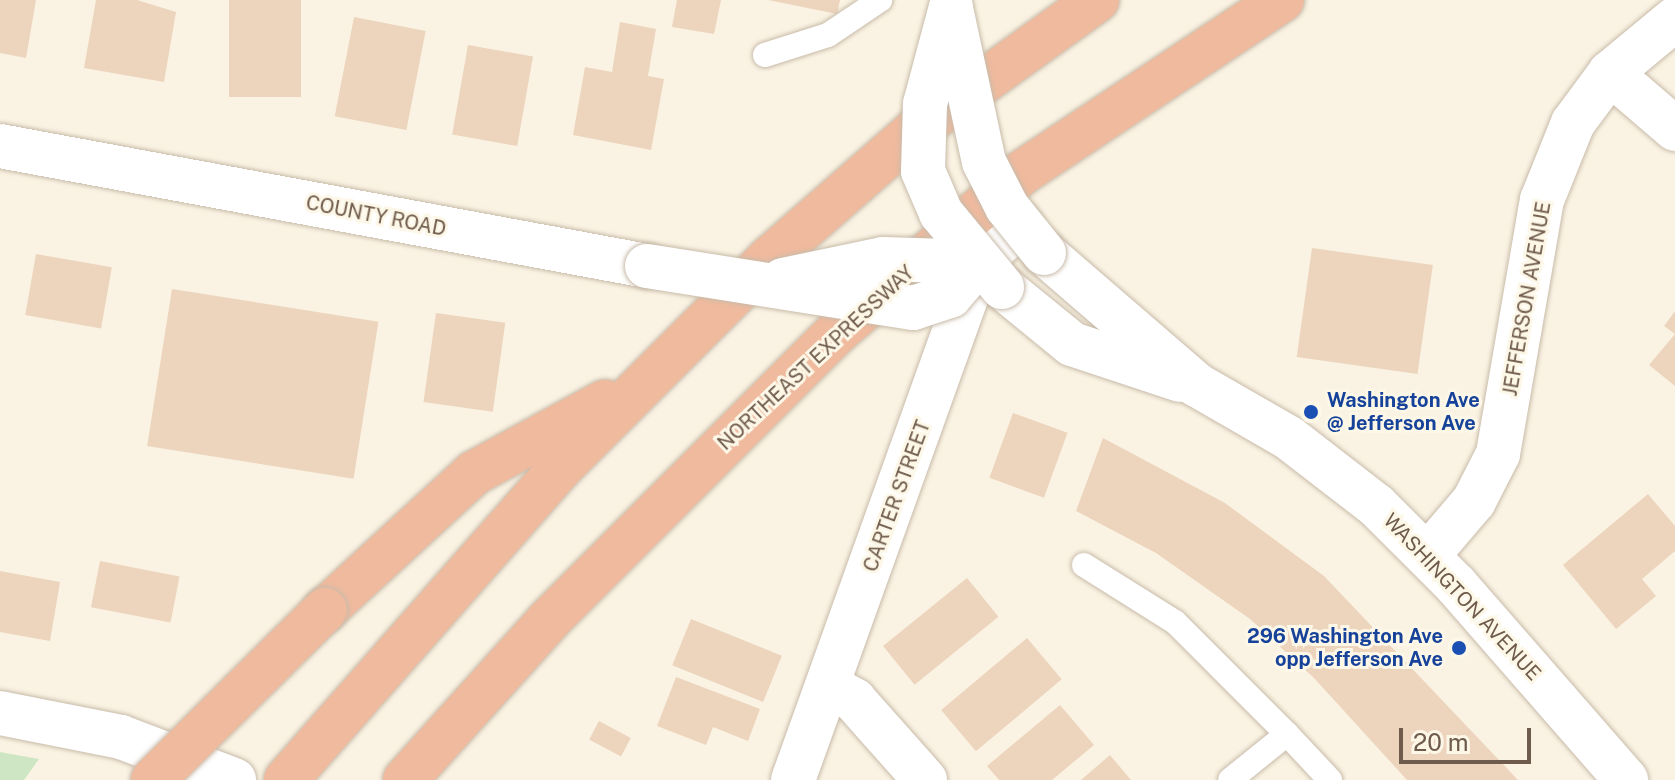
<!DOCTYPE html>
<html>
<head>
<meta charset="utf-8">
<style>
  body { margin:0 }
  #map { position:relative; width:1675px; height:780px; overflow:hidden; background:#faf3e3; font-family:"Public Sans",sans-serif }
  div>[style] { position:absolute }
  .green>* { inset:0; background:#cee6c3 }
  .building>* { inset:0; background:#edd4bd; transform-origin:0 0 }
  .roads { filter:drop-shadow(0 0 2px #c9bbaa) drop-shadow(0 0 2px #c9bbaa) }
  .service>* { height:24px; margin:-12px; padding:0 12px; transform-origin:12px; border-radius:12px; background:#fff }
  .minor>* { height:44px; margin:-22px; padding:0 22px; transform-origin:22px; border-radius:22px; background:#fff }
  .tertiary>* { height:44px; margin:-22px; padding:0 22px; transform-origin:22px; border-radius:22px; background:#fff }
  .secondary>* { height:44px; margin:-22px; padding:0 22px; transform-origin:22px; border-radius:22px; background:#fff }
  .motorway>* { height:44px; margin:-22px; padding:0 22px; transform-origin:22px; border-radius:22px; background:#efba9e }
  .bridges { filter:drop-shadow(0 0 2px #c9bbaa) drop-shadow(0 0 2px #c9bbaa) }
  .minor-bridge>* { height:44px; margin:-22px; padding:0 22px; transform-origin:22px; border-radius:22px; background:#fff }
  .secondary-bridge>* { height:44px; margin:-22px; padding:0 22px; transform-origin:22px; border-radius:22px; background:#fff }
  .motorway-bridge>* { height:44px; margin:-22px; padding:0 22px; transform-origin:22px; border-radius:22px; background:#efba9e }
  .dots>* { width:22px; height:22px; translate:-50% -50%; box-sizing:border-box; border:4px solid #fdf7e8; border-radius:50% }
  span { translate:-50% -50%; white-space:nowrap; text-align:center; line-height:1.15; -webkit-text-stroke:6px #fdf7e8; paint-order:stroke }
  .street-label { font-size:20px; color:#6f5b4b }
  .transit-label { font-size:20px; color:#164399; font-weight:700 }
  .left { translate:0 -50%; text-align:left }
  .right { translate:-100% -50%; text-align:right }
  .scale { position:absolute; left:1399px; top:728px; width:132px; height:36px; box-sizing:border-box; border:4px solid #6f5b4b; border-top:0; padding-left:10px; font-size:24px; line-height:28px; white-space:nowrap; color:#6f5b4b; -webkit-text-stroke:6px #fdf7e8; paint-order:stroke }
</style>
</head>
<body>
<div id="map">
  <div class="green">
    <i style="clip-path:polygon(0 752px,39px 759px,24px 780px,0 780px)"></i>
  </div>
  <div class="building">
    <i style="clip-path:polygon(0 0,36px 0,26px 58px,0 53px)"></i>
    <i style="clip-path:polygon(96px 0,137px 0,176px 12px,164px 82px,84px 68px)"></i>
    <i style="left:229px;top:0;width:72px;height:97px"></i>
    <i style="clip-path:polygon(677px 0,721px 0,714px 34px,672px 27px)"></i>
    <i style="clip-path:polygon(768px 0,840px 0,837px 14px)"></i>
    <i style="left:354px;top:17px;width:73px;height:101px;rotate:11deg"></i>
    <i style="clip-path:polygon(620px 22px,656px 29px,648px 76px,664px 79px,651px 150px,573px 135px,585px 67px,612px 72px)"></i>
    <i style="left:468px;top:45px;width:66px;height:91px;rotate:10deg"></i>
    <i style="left:1312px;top:248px;width:122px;height:110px;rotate:8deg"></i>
    <i style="left:36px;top:254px;width:77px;height:62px;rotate:10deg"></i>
    <i style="left:172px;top:289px;width:209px;height:159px;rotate:9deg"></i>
    <i style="clip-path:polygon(1675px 311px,1675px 386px,1649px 365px,1675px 334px,1664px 326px)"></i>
    <i style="left:436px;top:313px;width:70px;height:90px;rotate:8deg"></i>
    <i style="left:1013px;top:413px;width:58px;height:69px;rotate:20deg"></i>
    <i style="clip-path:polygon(1103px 438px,1225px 503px,1324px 576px,1518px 780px,1407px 780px,1314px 678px,1250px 619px,1156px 553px,1076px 511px)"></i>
    <i style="clip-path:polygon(1648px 494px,1675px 526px,1675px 551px,1642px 579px,1656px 596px,1616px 629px,1563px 565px)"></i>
    <i style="left:100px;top:561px;width:81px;height:47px;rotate:11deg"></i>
    <i style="clip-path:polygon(0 571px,60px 582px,50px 641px,0 632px)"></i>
    <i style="left:967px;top:578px;width:50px;height:108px;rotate:51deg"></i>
    <i style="left:691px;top:619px;width:98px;height:50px;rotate:22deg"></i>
    <i style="left:1027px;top:638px;width:54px;height:112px;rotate:50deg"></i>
    <i style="clip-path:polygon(676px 677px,760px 709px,748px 741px,713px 727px,706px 745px,657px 726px)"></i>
    <i style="clip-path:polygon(1060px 705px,1094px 745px,1052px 780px,999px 780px,987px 766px)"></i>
    <i style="left:599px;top:721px;width:36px;height:21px;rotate:28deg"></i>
    <i style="clip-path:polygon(1110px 755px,1131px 780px,1081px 780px)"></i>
  </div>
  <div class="roads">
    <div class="service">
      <i style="left:765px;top:55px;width:66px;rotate:-17.6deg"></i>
      <i style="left:828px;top:35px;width:63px;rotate:-33.9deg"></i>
      <i style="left:1084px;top:565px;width:107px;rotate:32.1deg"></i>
      <i style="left:1175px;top:622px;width:158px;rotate:45deg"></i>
      <i style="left:1287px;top:734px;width:73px;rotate:141.1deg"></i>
      <i style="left:1287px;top:734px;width:63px;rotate:46.9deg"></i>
    </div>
    <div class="minor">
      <i style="left:0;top:146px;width:658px;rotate:10.51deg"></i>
      <i style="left:828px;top:686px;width:30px;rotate:28deg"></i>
      <i style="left:854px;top:700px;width:107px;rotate:48.4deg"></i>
      <i style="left:0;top:713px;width:123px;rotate:11.2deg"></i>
      <i style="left:121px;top:737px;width:121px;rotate:20.8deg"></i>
    </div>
    <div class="tertiary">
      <i style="left:1610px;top:73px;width:86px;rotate:40.7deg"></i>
      <i style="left:1428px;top:555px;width:71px;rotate:-49.6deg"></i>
      <i style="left:1474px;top:501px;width:53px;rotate:-62.9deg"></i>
      <i style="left:1498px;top:454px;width:258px;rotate:-80.2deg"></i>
      <i style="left:1542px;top:200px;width:83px;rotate:-68.1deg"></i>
      <i style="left:1573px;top:123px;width:62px;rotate:-53.5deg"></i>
      <i style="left:1610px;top:73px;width:85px;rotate:-39.7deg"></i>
      <i style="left:793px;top:780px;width:550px;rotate:-70.25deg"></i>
      <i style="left:979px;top:262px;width:55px;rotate:-42.1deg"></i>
    </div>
    <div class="secondary">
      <i style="left:1044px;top:253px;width:202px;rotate:40.8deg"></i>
      <i style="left:1197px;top:385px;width:106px;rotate:29.9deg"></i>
      <i style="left:1289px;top:438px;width:111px;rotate:37.7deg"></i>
      <i style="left:1377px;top:506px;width:112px;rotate:45deg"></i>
      <i style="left:1456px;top:585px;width:259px;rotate:48.9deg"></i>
      <i style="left:1002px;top:287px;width:90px;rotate:39.2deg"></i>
      <i style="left:1072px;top:344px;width:114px;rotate:18.4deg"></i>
    </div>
    <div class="motorway">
      <i style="left:325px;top:610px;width:202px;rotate:-42.6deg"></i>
      <i style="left:474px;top:473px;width:149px;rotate:-28.5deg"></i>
      <i style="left:286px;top:780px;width:418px;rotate:-48.7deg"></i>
      <i style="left:562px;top:466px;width:294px;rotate:-45deg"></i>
      <i style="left:770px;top:258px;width:194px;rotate:-41.2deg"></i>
      <i style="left:916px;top:130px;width:223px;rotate:-35.7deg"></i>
      <i style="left:405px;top:780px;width:214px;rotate:-48deg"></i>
      <i style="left:548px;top:621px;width:409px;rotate:-45deg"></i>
      <i style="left:837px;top:332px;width:245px;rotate:-40.7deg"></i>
      <i style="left:1023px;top:172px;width:311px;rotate:-33.6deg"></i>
    </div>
  </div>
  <div class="bridges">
    <div class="minor-bridge">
      <i style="left:647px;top:266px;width:269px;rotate:9deg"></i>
      <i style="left:913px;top:308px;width:39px;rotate:-18deg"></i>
      <i style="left:950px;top:296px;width:45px;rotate:-49.5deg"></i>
      <i style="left:783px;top:280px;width:102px;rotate:-11.9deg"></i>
      <i style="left:883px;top:259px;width:96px;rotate:1.8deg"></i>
    </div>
    <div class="secondary-bridge">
      <i style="left:951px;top:7px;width:100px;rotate:105deg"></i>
      <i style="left:925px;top:104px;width:67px;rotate:91.7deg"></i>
      <i style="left:923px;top:171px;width:46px;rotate:66.8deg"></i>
      <i style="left:941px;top:213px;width:96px;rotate:50.5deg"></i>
      <i style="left:952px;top:13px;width:152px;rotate:77.9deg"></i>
      <i style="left:984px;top:162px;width:51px;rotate:62.9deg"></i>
      <i style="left:1007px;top:207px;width:59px;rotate:51.2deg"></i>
    </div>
    <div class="motorway-bridge">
      <i style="left:153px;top:780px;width:242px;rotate:-44.7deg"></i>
    </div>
  </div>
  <div class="dots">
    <i style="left:1311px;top:412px;background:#1a4fb4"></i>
    <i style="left:1459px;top:648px;background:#1a4fb4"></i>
  </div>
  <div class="street-label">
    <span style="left:376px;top:216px;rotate:11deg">COUNTY ROAD</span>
    <span style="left:1527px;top:299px;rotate:-80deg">JEFFERSON AVENUE</span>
    <span style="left:816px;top:358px;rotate:-43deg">NORTHEAST EXPRESSWAY</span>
    <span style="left:897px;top:496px;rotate:-70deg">CARTER STREET</span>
    <span style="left:1462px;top:597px;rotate:47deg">WASHINGTON AVENUE</span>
  </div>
  <div class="transit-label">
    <span class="left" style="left:1327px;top:412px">Washington Ave<br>@ Jefferson Ave</span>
    <span class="right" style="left:1443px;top:648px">296 Washington Ave<br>opp Jefferson Ave</span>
  </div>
  <div class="scale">20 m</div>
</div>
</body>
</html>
